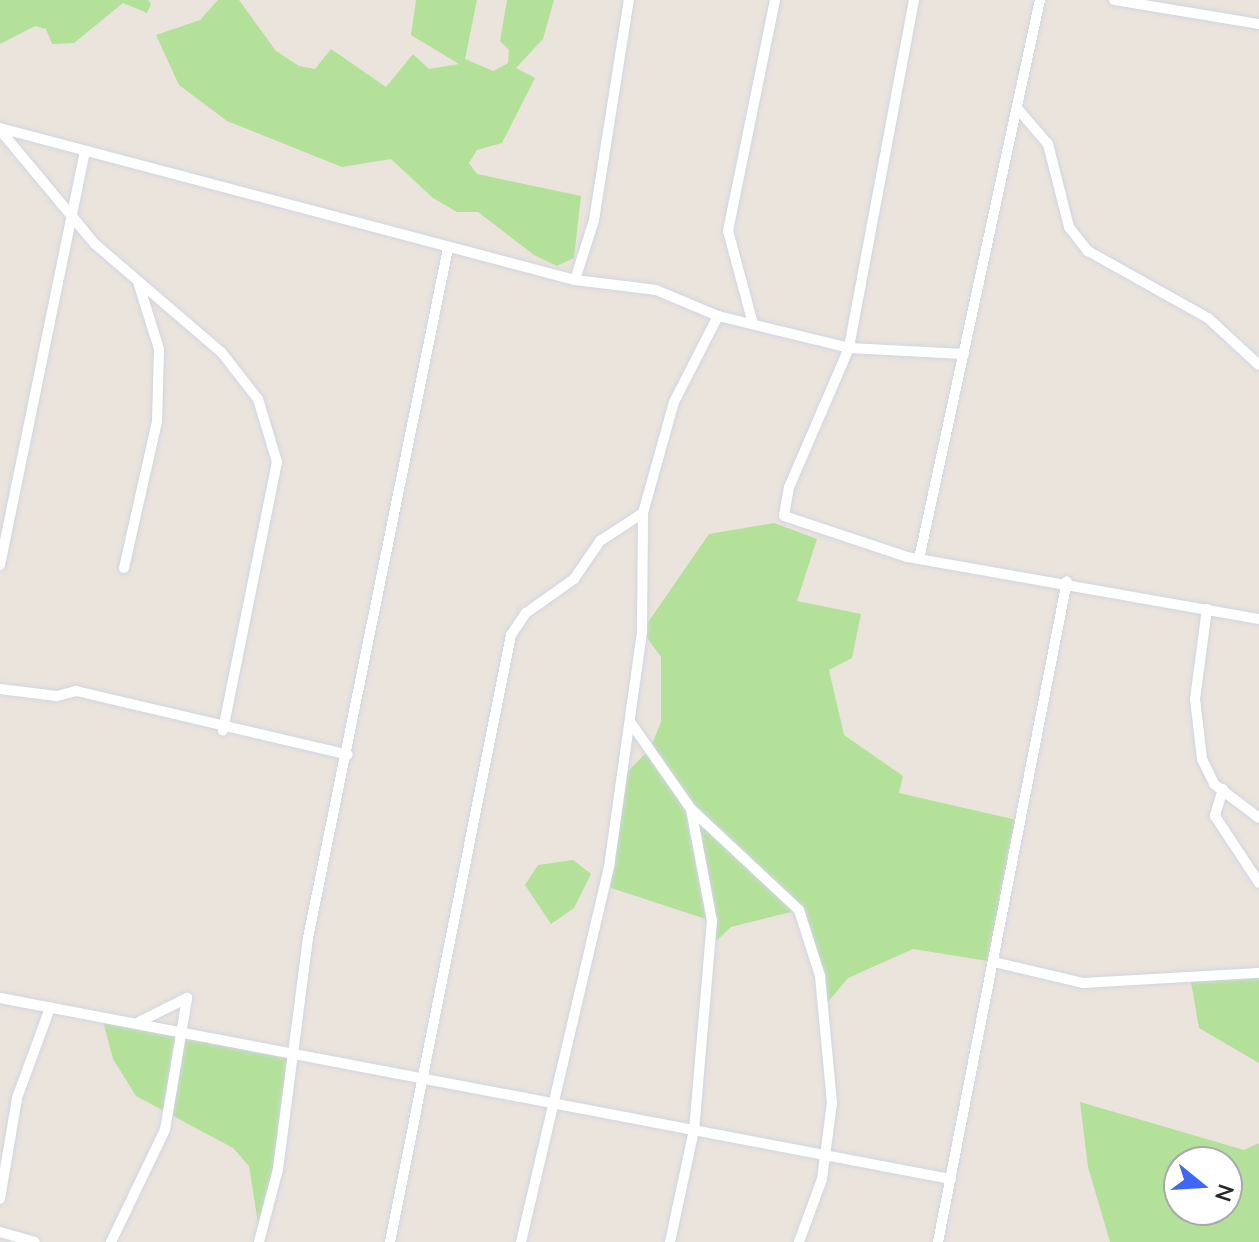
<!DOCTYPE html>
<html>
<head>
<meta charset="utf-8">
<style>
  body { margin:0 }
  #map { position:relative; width:1259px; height:1242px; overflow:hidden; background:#ebe4dc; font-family:"Nunito Sans",sans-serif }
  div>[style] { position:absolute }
  .green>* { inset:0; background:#b3e199 }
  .roads { filter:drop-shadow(0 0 2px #d1d5e2) drop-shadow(0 0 2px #d1d5e2) }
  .minor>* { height:10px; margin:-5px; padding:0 5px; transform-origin:5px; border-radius:5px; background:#fff }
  span { translate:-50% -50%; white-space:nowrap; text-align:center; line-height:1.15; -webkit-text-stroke:6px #fff; paint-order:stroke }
  .north { position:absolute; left:1163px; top:1146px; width:80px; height:80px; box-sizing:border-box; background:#fff; border:2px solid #a9a9a9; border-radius:50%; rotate:108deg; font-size:22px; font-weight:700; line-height:32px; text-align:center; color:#292929 }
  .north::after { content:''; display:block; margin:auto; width:28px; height:36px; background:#3f66f5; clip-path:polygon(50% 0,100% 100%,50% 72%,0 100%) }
</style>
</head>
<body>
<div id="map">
  <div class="green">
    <i style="clip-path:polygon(0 0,148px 0,151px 4px,147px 13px,123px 3px,74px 43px,52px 44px,46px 29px,35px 26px,0 44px)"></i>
    <i style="clip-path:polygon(218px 0,239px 0,276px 51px,299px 66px,315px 69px,331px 49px,386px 87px,413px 54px,429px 69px,459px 64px,411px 35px,416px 0,477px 0,465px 59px,493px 71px,508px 63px,509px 50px,500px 41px,507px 0,554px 0,543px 39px,516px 68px,535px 78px,502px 143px,477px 150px,469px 163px,477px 174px,581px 196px,574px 258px,557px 266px,534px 255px,478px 212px,457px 212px,433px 198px,391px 159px,342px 167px,227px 121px,179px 85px,156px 35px,200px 20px)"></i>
    <i style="clip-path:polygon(774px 523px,817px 539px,797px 601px,861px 614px,852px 658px,829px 670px,844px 735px,903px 776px,899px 793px,1021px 821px,994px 962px,913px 949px,848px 978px,823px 1008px,799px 910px,731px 927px,711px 946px,712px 921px,605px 886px,623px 776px,650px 749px,661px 722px,661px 657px,642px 631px,709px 534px)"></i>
    <i style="clip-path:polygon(573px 860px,591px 874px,574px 908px,551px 924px,525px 885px,538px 865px)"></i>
    <i style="clip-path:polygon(1259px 973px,1259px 1063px,1199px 1028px,1191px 982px)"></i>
    <i style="clip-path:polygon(101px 1014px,292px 1054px,286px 1121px,260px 1236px,249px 1166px,233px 1148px,136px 1096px,113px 1059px)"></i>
    <i style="clip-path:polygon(evenodd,1080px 1102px,1244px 1150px,1259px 1143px,1259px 1242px,1110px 1242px,1088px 1167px,1080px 1102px,1179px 1162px,1227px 1162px,1227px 1210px,1179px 1210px,1179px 1162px)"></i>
  </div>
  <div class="roads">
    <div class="minor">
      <i style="left:914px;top:0;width:354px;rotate:100.6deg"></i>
      <i style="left:849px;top:348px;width:151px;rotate:113.3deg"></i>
      <i style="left:789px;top:487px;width:29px;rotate:100deg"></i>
      <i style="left:784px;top:516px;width:130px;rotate:18.4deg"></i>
      <i style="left:907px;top:557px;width:357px;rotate:10deg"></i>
      <i style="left:1114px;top:0;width:147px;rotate:9.4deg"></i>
      <i style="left:1017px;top:108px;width:48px;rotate:49.3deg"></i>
      <i style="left:1048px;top:144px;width:86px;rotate:75.8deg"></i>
      <i style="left:1069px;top:227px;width:31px;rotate:52deg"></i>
      <i style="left:1088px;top:251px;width:137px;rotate:29.2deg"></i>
      <i style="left:1208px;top:318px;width:69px;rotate:42.7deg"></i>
      <i style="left:0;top:128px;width:595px;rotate:14.81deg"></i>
      <i style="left:575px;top:280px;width:82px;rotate:7deg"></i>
      <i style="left:656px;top:290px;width:67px;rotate:22.8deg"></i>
      <i style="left:718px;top:316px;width:135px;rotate:13.7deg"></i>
      <i style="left:849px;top:348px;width:115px;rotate:3deg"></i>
      <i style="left:0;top:130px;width:148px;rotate:50.2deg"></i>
      <i style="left:95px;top:244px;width:167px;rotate:40.6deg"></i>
      <i style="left:222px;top:353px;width:58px;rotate:52deg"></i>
      <i style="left:258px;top:399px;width:66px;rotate:73.2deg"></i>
      <i style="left:277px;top:462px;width:274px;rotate:101.4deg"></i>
      <i style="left:575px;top:280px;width:63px;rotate:-72.4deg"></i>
      <i style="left:594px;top:220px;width:223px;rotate:-81deg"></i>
      <i style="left:753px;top:324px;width:96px;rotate:-105deg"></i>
      <i style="left:728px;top:231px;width:236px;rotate:-78.5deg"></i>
      <i style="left:919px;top:559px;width:572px;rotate:-77.79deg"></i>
      <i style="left:0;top:565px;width:422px;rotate:-78.4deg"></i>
      <i style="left:124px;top:568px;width:150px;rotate:-77.3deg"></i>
      <i style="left:157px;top:422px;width:73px;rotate:-88.4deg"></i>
      <i style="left:159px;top:349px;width:67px;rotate:-107.4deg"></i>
      <i style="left:1207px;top:609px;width:91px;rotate:97.6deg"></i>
      <i style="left:1195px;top:699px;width:60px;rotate:83.3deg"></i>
      <i style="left:1202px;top:759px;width:28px;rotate:64deg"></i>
      <i style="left:1214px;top:784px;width:56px;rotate:37.1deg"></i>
      <i style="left:0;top:689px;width:57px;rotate:7deg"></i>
      <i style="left:57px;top:696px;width:20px;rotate:-15deg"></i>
      <i style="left:76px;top:691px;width:279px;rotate:13.2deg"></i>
      <i style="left:631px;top:723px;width:105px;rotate:55.1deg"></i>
      <i style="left:691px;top:809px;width:114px;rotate:79.4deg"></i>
      <i style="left:712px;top:921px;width:210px;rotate:94.9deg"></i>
      <i style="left:694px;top:1130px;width:115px;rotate:102.1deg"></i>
      <i style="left:1223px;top:789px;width:28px;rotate:107deg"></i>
      <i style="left:1215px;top:816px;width:80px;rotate:56.7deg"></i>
      <i style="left:691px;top:809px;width:148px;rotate:43.1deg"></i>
      <i style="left:799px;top:910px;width:69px;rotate:72.3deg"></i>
      <i style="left:820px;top:976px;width:128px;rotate:84.6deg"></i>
      <i style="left:832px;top:1103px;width:77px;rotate:97.5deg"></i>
      <i style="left:822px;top:1179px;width:67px;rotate:110.1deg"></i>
      <i style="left:994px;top:962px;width:91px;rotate:13.3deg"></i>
      <i style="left:1083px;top:983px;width:176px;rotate:-3.3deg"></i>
      <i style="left:0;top:998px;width:968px;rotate:10.78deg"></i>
      <i style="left:139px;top:1022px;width:54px;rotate:-26.6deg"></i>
      <i style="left:0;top:1199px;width:102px;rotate:-80.4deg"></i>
      <i style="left:17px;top:1098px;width:96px;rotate:-69.9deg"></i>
      <i style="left:0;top:1232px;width:36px;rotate:16deg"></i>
      <i style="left:111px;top:1242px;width:124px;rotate:-64.3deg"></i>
      <i style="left:165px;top:1130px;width:134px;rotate:-80.5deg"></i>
      <i style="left:259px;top:1242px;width:75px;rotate:-75.4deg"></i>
      <i style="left:278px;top:1169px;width:233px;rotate:-82.6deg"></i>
      <i style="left:308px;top:938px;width:704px;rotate:-78.53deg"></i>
      <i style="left:390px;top:1242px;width:619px;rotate:-78.73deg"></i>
      <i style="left:511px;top:635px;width:27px;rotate:-56deg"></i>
      <i style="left:526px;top:613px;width:59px;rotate:-35.3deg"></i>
      <i style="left:574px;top:579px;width:46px;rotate:-55.6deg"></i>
      <i style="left:600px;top:541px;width:51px;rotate:-33.1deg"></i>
      <i style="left:521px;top:1242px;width:385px;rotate:-76.8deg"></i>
      <i style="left:609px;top:867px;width:238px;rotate:-82deg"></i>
      <i style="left:642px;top:631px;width:118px;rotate:-89.5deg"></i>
      <i style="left:643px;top:513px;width:115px;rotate:-74.4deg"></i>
      <i style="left:674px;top:402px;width:97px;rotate:-62.9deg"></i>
      <i style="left:938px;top:1242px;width:673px;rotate:-78.96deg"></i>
    </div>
  </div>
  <div class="north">N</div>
</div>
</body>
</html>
